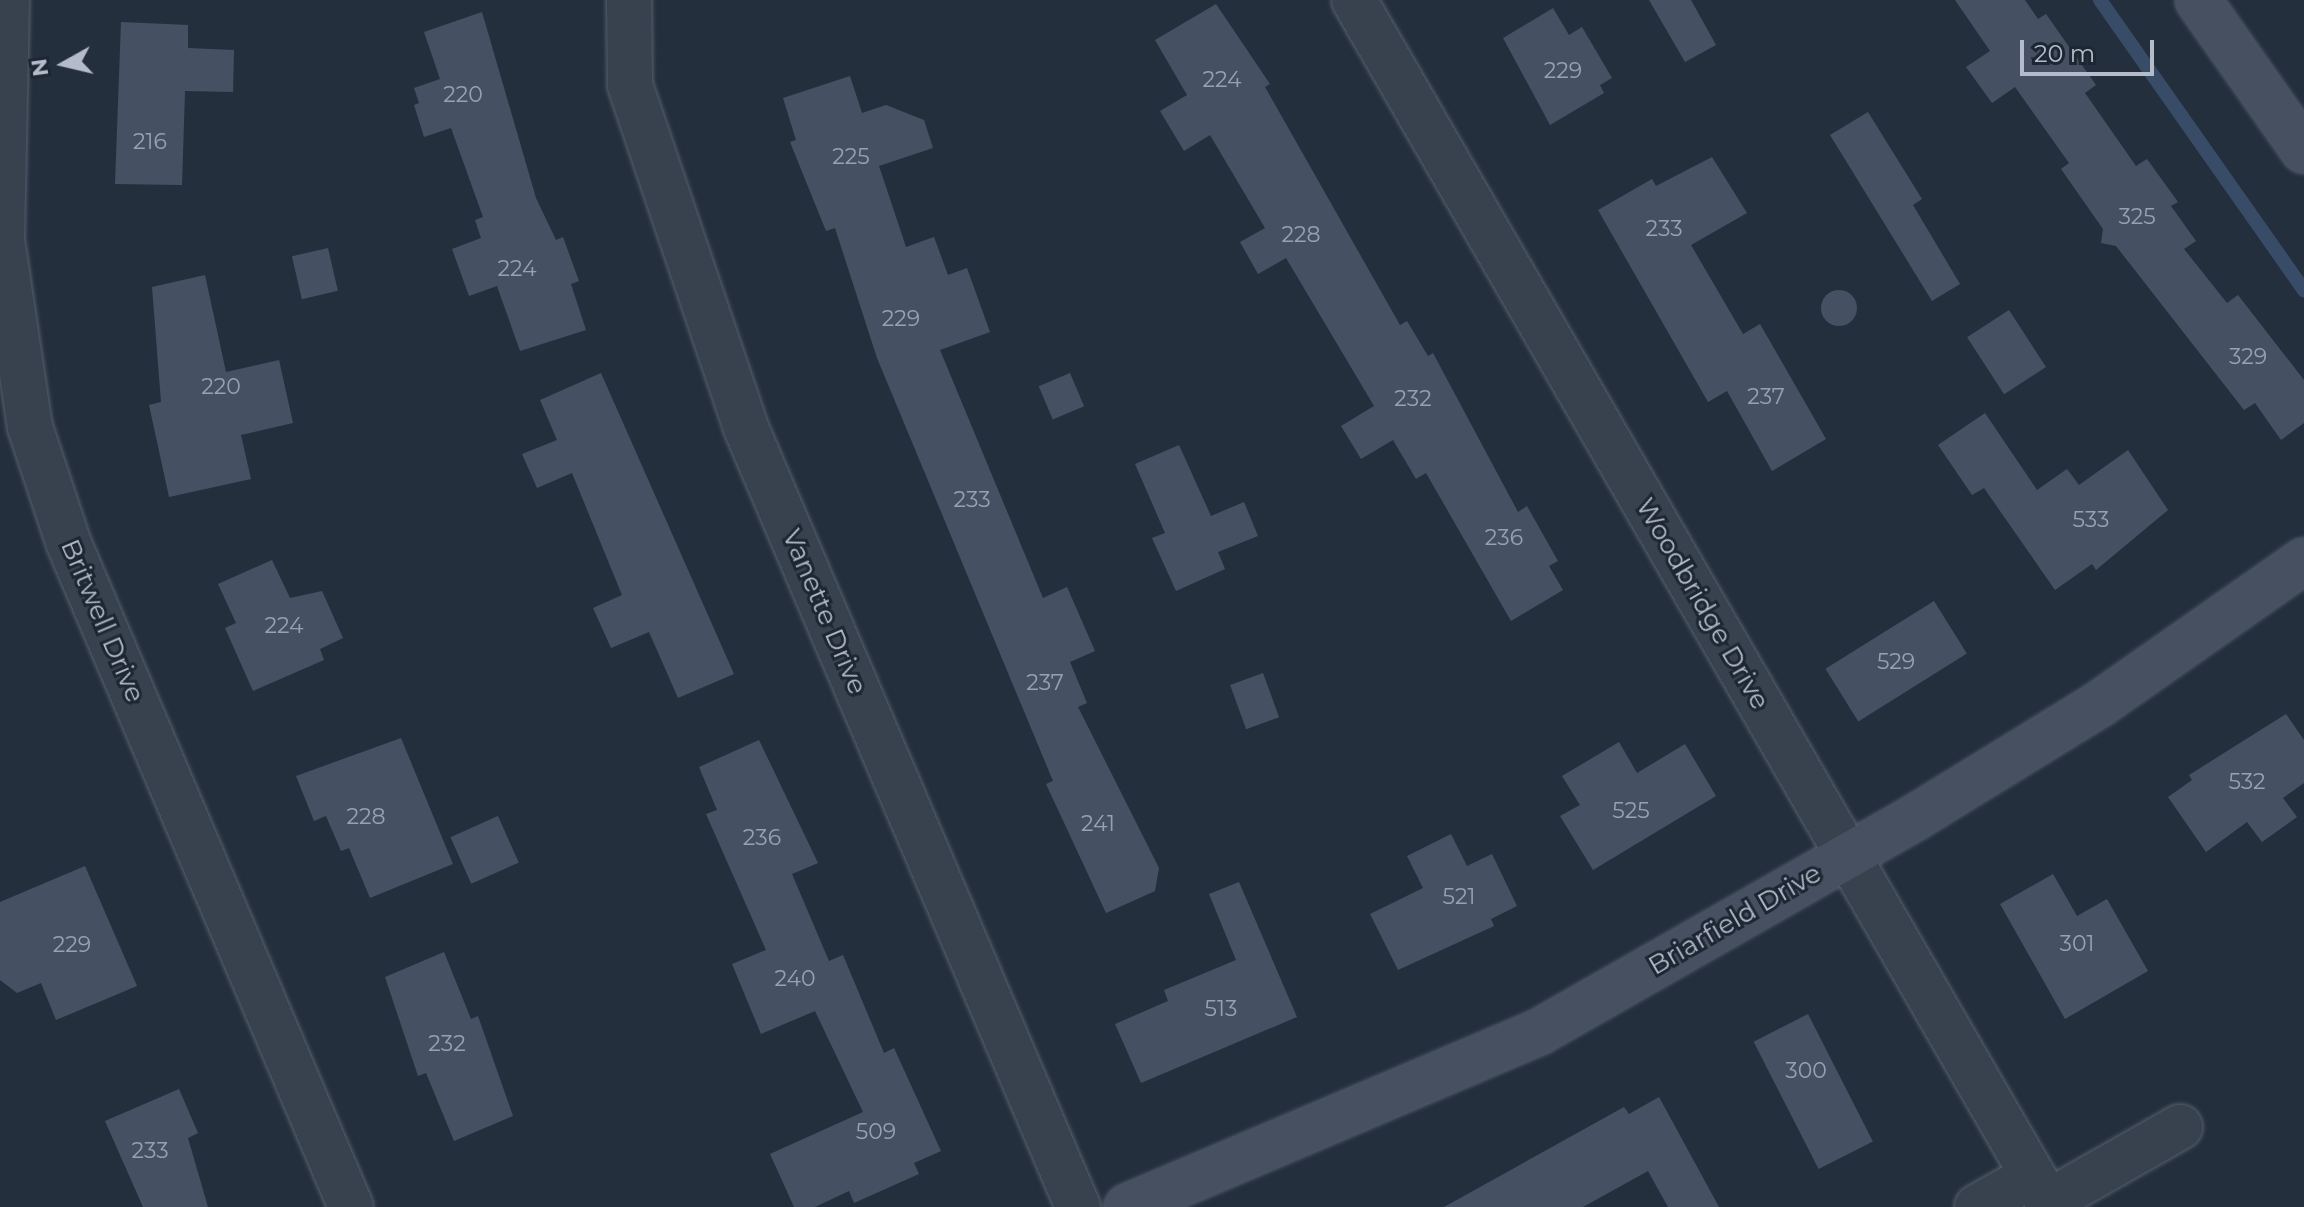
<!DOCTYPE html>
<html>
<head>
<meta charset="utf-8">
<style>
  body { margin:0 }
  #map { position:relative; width:2304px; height:1207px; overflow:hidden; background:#242f3e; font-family:Montserrat,sans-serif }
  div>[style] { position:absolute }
  .stream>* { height:14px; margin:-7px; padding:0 7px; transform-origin:7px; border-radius:7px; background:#394c67 }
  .building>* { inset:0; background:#455162; transform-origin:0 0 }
  .round { border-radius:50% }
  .roads { filter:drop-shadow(0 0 2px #565f6c) drop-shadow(0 0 2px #565f6c) }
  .street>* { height:44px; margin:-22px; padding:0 22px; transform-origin:22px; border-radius:22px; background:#38414e }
  .secondary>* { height:44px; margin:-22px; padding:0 22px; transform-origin:22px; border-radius:22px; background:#465061 }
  span { translate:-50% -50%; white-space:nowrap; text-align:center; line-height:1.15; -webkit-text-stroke:6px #1d2633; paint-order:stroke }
  .number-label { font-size:22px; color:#98a1af }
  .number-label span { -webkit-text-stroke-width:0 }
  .street-label { font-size:26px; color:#b4bcc9 }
  .north { position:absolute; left:24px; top:24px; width:80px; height:80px; -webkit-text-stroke:6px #1d2633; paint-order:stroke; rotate:262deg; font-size:22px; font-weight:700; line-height:32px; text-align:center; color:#b4bcc9 }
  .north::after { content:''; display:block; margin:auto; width:28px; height:36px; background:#b4bcc9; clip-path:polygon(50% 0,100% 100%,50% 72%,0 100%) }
  .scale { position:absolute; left:2020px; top:40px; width:134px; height:36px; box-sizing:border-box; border:4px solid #b4bcc9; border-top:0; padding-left:10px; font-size:24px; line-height:28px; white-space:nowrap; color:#b4bcc9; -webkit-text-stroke:6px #1d2633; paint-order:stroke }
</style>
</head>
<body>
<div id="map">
  <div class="stream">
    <i style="left:2100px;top:0;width:355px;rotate:54.9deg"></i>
  </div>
  <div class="building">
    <i style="clip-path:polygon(1649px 0,1691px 0,1716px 45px,1685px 62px)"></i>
    <i style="clip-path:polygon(1955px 0,2025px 0,2038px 19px,2046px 14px,2096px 85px,2085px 93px,2136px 166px,2147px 159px,2178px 202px,2171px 206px,2196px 241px,2184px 249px,2227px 303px,2238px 295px,2304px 380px,2304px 423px,2281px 440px,2255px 403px,2244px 410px,2116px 246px,2101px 243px,2103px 229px,2061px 169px,2069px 163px,2015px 87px,1992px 103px,1966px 67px,1990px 51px)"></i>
    <i style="clip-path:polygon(1216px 4px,1270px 84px,1265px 87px,1400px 325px,1407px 321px,1428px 356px,1433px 353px,1518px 512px,1527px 506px,1558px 561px,1549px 566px,1563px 590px,1511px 621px,1426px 473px,1416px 479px,1393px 440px,1361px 459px,1341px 426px,1374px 406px,1286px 258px,1258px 274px,1240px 242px,1265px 228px,1210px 135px,1184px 151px,1160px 111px,1187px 95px,1155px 40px)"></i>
    <i style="clip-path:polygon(1553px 8px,1569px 35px,1582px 27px,1612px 78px,1600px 85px,1604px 93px,1550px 125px,1503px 38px)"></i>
    <i style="clip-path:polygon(482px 12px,536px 198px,556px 240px,563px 237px,579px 281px,571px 284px,586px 330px,520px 351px,497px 286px,469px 296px,452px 249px,481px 238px,475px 220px,483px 217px,451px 128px,424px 137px,414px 105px,419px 103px,414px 88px,440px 79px,424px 32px)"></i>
    <i style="clip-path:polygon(121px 22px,188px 25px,188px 48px,234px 50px,233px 92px,185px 91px,182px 185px,115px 184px)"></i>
    <i style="clip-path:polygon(850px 76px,862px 113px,886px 105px,924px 120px,933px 148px,879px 166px,906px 247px,934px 237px,948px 275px,967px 268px,990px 332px,940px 350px,1043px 598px,1067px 587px,1095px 651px,1070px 662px,1087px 703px,1078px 707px,1159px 868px,1155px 891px,1106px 913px,1046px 784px,1053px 781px,877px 358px,835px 228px,826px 231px,790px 142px,796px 140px,783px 98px)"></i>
    <i style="clip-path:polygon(1868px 112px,1922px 199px,1913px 205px,1960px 284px,1932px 301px,1830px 135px)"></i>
    <i style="clip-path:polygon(1712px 157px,1747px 213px,1691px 245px,1743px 334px,1760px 324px,1826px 439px,1772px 471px,1727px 391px,1708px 402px,1598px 210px,1652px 179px,1656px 186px)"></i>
    <i style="left:328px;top:248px;width:44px;height:37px;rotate:77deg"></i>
    <i style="clip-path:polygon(205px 275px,226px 372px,279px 360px,293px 423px,241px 435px,251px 479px,169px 497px,149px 405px,161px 402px,152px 287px)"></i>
    <i class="round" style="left:1821px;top:290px;width:36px;height:36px"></i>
    <i style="left:2009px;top:310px;width:68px;height:50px;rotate:57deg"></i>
    <i style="clip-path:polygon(601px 373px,734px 674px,678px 698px,649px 632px,611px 648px,593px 608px,622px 595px,572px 473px,537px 488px,522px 454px,557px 440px,540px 400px)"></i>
    <i style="left:1070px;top:373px;width:36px;height:34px;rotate:67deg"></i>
    <i style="clip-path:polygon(1985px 413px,2037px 490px,2067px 469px,2079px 485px,2128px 450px,2168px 510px,2096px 570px,2092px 564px,2055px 590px,1984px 488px,1972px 495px,1938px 445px)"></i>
    <i style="clip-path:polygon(1179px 445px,1211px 516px,1244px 502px,1258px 536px,1218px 552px,1225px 569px,1176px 591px,1152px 538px,1165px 533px,1135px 464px)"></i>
    <i style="clip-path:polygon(272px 560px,290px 598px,322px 591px,343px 638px,320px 649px,324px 660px,253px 691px,225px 628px,236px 623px,218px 584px)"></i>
    <i style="left:1934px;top:601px;width:62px;height:128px;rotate:58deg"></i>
    <i style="left:1263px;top:673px;width:47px;height:35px;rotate:70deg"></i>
    <i style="clip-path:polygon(2286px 714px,2304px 740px,2304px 783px,2283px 798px,2297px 817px,2262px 842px,2247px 822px,2206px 852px,2168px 797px,2192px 780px,2189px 775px)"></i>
    <i style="clip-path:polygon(401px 738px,453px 864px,370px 898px,349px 848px,341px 851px,326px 816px,314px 821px,296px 776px)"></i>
    <i style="clip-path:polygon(759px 740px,818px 863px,792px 874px,829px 961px,843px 955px,884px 1053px,894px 1048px,941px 1151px,914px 1163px,919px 1174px,854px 1203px,849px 1191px,815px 1207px,794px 1207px,770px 1154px,863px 1112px,815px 1011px,761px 1034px,732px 964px,766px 950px,706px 814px,717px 810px,699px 767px)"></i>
    <i style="clip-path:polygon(1619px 742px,1637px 773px,1685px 744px,1716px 796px,1593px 870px,1560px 816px,1580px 805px,1562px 776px)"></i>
    <i style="left:498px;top:816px;width:51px;height:52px;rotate:66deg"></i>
    <i style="clip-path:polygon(1451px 834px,1467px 866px,1492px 854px,1517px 906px,1491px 919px,1494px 926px,1398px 970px,1370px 914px,1423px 888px,1407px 856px)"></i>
    <i style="clip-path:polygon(85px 866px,137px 986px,56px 1020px,41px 983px,17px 993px,0 980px,0 902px)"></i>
    <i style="clip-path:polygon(2053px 874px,2077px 916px,2107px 899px,2148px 971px,2065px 1019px,2000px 904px)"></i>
    <i style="clip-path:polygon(1239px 882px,1297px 1017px,1141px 1083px,1115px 1024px,1168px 1001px,1164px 990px,1236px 960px,1209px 894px)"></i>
    <i style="clip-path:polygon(444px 952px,471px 1019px,478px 1016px,513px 1116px,454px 1141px,426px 1073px,418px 1076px,385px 977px)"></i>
    <i style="left:1808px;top:1014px;width:143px;height:61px;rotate:63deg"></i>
    <i style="clip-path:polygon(179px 1089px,198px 1133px,188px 1138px,208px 1207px,143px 1207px,105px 1121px)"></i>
    <i style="clip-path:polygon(1659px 1097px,1719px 1207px,1668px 1207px,1648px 1171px,1583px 1207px,1444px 1207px,1624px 1107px,1629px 1114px)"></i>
  </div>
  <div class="roads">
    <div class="street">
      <i style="left:7px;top:0;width:240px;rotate:91.2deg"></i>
      <i style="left:2px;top:240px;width:189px;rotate:81.5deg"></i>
      <i style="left:30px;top:427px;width:123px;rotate:71.6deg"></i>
      <i style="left:69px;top:544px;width:720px;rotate:66.96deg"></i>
      <i style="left:629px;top:0;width:85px;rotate:89.3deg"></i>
      <i style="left:630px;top:85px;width:362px;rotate:71.3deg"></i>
      <i style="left:746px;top:428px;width:847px;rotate:66.92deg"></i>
      <i style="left:1354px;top:0;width:1394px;rotate:60deg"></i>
      <i style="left:2048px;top:1202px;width:152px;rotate:-29.6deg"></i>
      <i style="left:1977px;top:1207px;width:63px;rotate:-29.4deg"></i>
    </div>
    <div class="secondary">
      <i style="left:2198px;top:0;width:184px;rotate:54.9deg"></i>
      <i style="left:1127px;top:1207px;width:448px;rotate:-23deg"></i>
      <i style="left:1539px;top:1032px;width:434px;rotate:-29.7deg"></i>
      <i style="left:1916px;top:817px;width:217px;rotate:-31.6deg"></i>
      <i style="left:2101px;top:703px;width:248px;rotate:-35deg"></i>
    </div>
  </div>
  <div class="number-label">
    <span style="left:1563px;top:71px">229</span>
    <span style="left:1222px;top:80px">224</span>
    <span style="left:463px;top:95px">220</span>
    <span style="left:150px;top:142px">216</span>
    <span style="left:851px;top:157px">225</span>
    <span style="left:2137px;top:217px">325</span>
    <span style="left:1664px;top:229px">233</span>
    <span style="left:1301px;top:235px">228</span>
    <span style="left:517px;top:269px">224</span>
    <span style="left:901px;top:319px">229</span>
    <span style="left:2248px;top:357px">329</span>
    <span style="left:221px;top:387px">220</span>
    <span style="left:1766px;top:397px">237</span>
    <span style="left:1413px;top:399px">232</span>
    <span style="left:972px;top:500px">233</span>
    <span style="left:2091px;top:520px">533</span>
    <span style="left:1504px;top:538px">236</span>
    <span style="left:284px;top:626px">224</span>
    <span style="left:1896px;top:662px">529</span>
    <span style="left:1045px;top:683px">237</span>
    <span style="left:2247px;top:782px">532</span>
    <span style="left:1631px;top:811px">525</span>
    <span style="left:366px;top:817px">228</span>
    <span style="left:1098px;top:824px">241</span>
    <span style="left:762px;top:838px">236</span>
    <span style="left:1459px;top:897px">521</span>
    <span style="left:2077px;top:944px">301</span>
    <span style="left:72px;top:945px">229</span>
    <span style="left:795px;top:979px">240</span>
    <span style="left:1221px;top:1009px">513</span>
    <span style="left:447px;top:1044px">232</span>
    <span style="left:1806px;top:1071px">300</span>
    <span style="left:876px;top:1132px">509</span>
    <span style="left:150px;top:1151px">233</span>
  </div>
  <div class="street-label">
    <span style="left:1702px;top:604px;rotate:60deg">Woodbridge Drive</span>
    <span style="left:824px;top:612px;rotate:67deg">Vanette Drive</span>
    <span style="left:102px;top:621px;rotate:67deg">Britwell Drive</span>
    <span style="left:1735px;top:920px;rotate:-30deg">Briarfield Drive</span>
  </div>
  <div class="north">N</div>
  <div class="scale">20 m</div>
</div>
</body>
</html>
